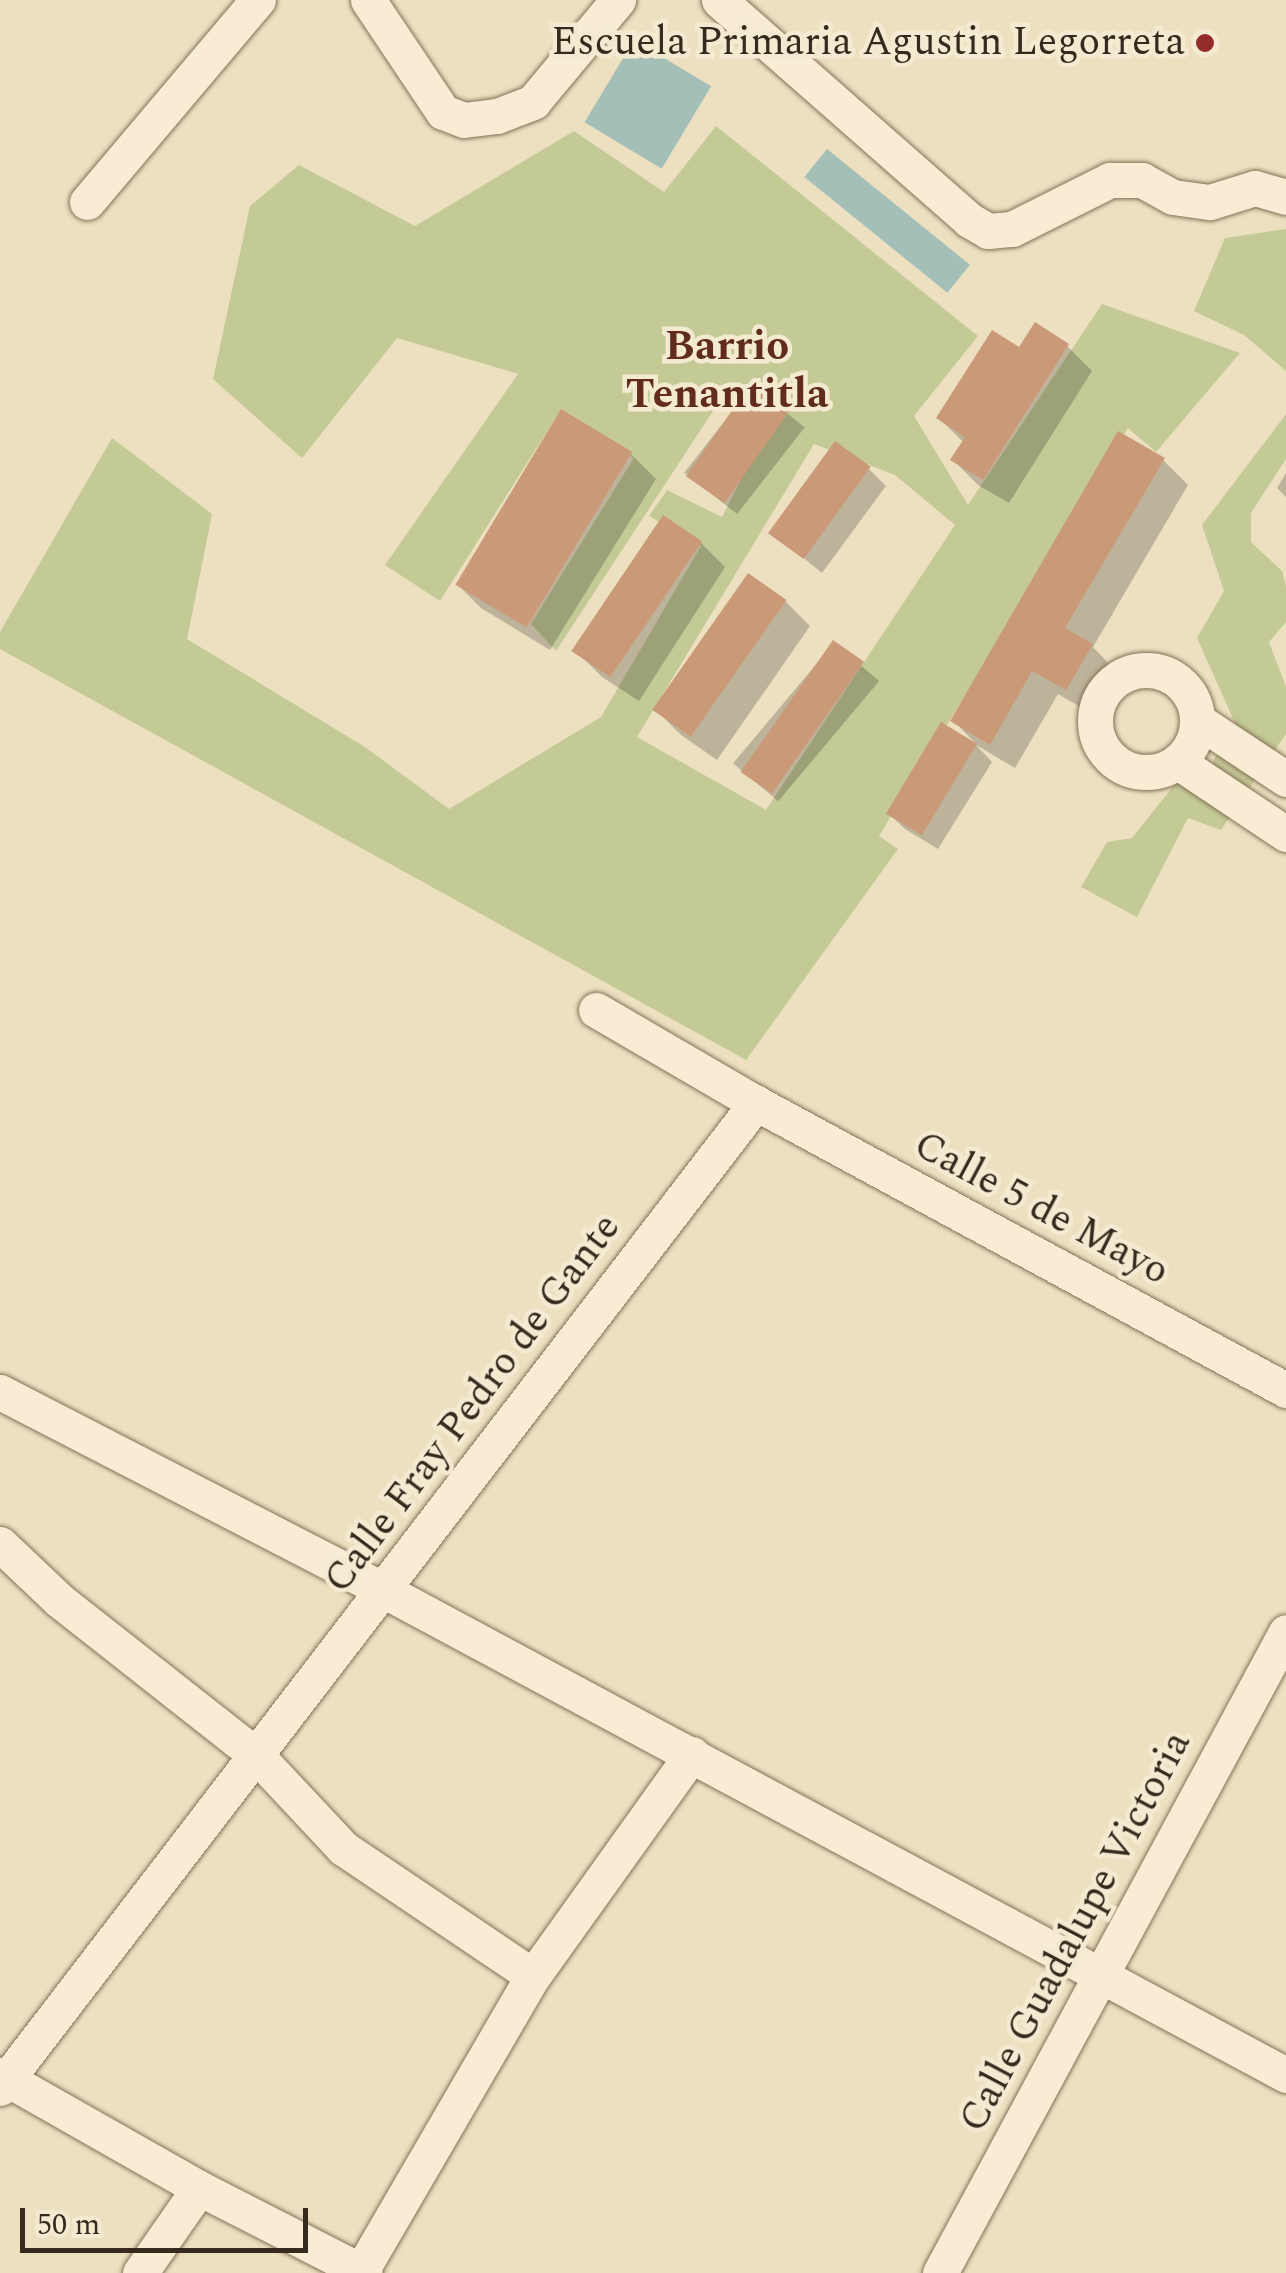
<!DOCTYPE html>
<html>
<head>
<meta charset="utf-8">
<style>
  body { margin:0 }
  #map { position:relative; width:1286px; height:2273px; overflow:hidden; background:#ede0c1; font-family:Spectral,serif }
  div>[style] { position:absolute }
  .green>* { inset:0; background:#c4ca96 }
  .water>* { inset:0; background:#a4bfb7; transform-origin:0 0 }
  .shadow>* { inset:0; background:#0003; transform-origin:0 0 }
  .building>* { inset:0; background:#ca9a78; transform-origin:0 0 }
  .roads { filter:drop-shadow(0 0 2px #867159) drop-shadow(0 0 2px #867159) }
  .minor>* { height:35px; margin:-17.5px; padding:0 17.5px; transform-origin:17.5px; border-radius:17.5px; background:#f8edd4 }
  .minor>.ring { margin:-17.5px; padding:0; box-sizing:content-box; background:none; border:35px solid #f8edd4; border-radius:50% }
  .dots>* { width:28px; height:28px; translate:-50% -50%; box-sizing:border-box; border:5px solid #f4ead1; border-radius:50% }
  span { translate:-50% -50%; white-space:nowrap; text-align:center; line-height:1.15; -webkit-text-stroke:9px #f4ead1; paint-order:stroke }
  .poi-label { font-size:40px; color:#36291d }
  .right { translate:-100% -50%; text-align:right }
  .street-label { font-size:40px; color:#36291d }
  .neighbourhood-label { font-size:42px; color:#612c1e; font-weight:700 }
  .scale { position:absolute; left:20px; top:2208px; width:288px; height:45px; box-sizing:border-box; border:5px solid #36291d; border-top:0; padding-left:12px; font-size:30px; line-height:35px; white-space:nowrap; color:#36291d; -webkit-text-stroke:8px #f4ead1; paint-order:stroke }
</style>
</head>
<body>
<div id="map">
  <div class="green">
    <i style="clip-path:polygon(evenodd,716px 126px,978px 336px,914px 416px,968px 505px,1102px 304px,1240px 353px,1156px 452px,1128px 428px,879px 836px,898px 849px,746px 1060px,0 649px,0 632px,112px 438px,212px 514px,187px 639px,365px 747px,449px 809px,601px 717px,701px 546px,649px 516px,667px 490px,722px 517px,779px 403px,732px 382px,556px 651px,531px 624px,634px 458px,558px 414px,440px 601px,385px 565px,518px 374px,397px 338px,302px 458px,213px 379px,250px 206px,299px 165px,415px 226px,574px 131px,664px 192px,716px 126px,814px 444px,895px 475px,955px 525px,766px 810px,637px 737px,814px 444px)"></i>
    <i style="clip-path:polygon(1286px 229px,1286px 371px,1244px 335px,1194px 311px,1225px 238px)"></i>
    <i style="clip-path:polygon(1286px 414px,1286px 459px,1251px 513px,1251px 542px,1282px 571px,1286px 586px,1286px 622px,1269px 642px,1286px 687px,1286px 734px,1221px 830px,1188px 818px,1137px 917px,1081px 887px,1107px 842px,1132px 838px,1179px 779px,1198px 788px,1235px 723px,1197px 638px,1224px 591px,1202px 525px)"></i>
  </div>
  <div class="water">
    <i style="left:634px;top:40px;width:90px;height:96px;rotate:31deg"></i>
    <i style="left:827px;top:149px;width:184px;height:36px;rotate:39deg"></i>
  </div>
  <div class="shadow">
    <i style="clip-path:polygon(1067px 346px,1092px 371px,1009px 503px,978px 485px,953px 460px,964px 443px,939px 418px)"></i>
    <i style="left:752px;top:386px;width:67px;height:110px;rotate:38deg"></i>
    <i style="clip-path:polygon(631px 454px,656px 479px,550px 650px,481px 608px,456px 583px)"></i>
    <i style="clip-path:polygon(1163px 460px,1188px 485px,1093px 647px,1116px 671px,1092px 714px,1058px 694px,1015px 768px,976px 745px,992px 762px,938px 849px,905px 829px,888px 813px,976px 744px,953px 720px)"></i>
    <i style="clip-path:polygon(869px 469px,886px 486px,822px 573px,772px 532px)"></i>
    <i style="clip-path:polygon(1286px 473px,1286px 497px,1277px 488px)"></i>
    <i style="clip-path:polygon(700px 542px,725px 567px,639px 701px,602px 677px,577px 652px)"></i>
    <i style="clip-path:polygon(785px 601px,810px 626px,717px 760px,681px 735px,656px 710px)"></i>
    <i style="left:834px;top:643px;width:59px;height:157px;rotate:40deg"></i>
  </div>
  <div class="building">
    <i style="clip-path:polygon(1035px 322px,1069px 344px,983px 480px,950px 460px,965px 437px,936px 418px,992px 330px,1019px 347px)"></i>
    <i style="left:752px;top:382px;width:47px;height:115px;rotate:35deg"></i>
    <i style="left:561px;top:409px;width:83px;height:205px;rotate:31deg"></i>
    <i style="clip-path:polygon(1118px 431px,1165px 458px,1065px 628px,1093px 644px,1066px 690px,1032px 671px,990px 745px,950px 721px)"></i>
    <i style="left:835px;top:441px;width:44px;height:114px;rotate:36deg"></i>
    <i style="left:663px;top:515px;width:47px;height:164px;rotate:34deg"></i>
    <i style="left:748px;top:573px;width:47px;height:167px;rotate:35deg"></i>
    <i style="left:833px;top:640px;width:38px;height:161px;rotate:35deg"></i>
    <i style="left:941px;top:722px;width:42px;height:107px;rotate:31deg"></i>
  </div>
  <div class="roads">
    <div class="minor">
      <i style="left:368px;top:0;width:135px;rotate:56.2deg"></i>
      <i style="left:443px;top:112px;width:22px;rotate:21deg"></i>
      <i style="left:464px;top:120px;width:33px;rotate:-7deg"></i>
      <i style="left:497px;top:116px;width:39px;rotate:-21deg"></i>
      <i style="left:533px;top:102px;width:133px;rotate:-50.2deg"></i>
      <i style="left:719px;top:0;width:333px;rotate:41.3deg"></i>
      <i style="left:969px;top:220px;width:22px;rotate:30deg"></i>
      <i style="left:988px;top:231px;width:24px;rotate:-5deg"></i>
      <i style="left:1012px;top:229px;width:110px;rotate:-26.6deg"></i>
      <i style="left:1110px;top:180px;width:32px"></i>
      <i style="left:1142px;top:180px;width:35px;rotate:29deg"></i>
      <i style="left:1173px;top:197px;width:37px;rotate:8deg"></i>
      <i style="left:1210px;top:202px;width:47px;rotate:-17.3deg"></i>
      <i style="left:1255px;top:188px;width:32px;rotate:16deg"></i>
      <i style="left:87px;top:202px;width:265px;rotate:-49.8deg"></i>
      <i class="ring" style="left:1095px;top:670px;width:67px;height:67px"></i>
      <i style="left:1197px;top:720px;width:107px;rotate:33.5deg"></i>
      <i style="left:1178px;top:762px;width:130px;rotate:33.7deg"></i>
      <i style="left:596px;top:1010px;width:185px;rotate:30.2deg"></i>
      <i style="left:756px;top:1103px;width:603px;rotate:28.44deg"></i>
      <i style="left:0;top:1392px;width:433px;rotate:27.3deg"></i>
      <i style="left:385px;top:1591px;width:1023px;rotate:28.24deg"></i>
      <i style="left:0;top:1544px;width:81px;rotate:43.5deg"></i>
      <i style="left:59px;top:1600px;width:252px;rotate:38.2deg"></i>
      <i style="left:257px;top:1756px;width:126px;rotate:46.9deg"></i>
      <i style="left:343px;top:1848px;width:229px;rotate:34deg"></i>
      <i style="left:0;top:2075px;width:229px;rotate:29.6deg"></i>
      <i style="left:199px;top:2188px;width:186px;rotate:27.1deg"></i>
      <i style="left:0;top:2088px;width:1242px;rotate:-52.49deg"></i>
      <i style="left:361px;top:2271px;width:341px;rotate:-59.8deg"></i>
      <i style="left:533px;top:1976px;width:273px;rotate:-54.4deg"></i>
      <i style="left:140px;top:2273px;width:103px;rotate:-55.2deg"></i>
      <i style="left:940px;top:2273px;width:728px;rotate:-61.64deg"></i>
    </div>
  </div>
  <div class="dots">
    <i style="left:1205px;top:43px;background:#932b2b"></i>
  </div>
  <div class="poi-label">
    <span class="right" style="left:1185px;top:43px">Escuela Primaria Agustin Legorreta</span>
  </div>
  <div class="street-label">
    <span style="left:1041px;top:1209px;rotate:28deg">Calle 5 de Mayo</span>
    <span style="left:473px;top:1404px;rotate:-53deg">Calle Fray Pedro de Gante</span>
    <span style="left:1076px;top:1932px;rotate:-62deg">Calle Guadalupe Victoria</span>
  </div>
  <div class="neighbourhood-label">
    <span style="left:727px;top:371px">Barrio<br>Tenantitla</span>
  </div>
  <div class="scale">50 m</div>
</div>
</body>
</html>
